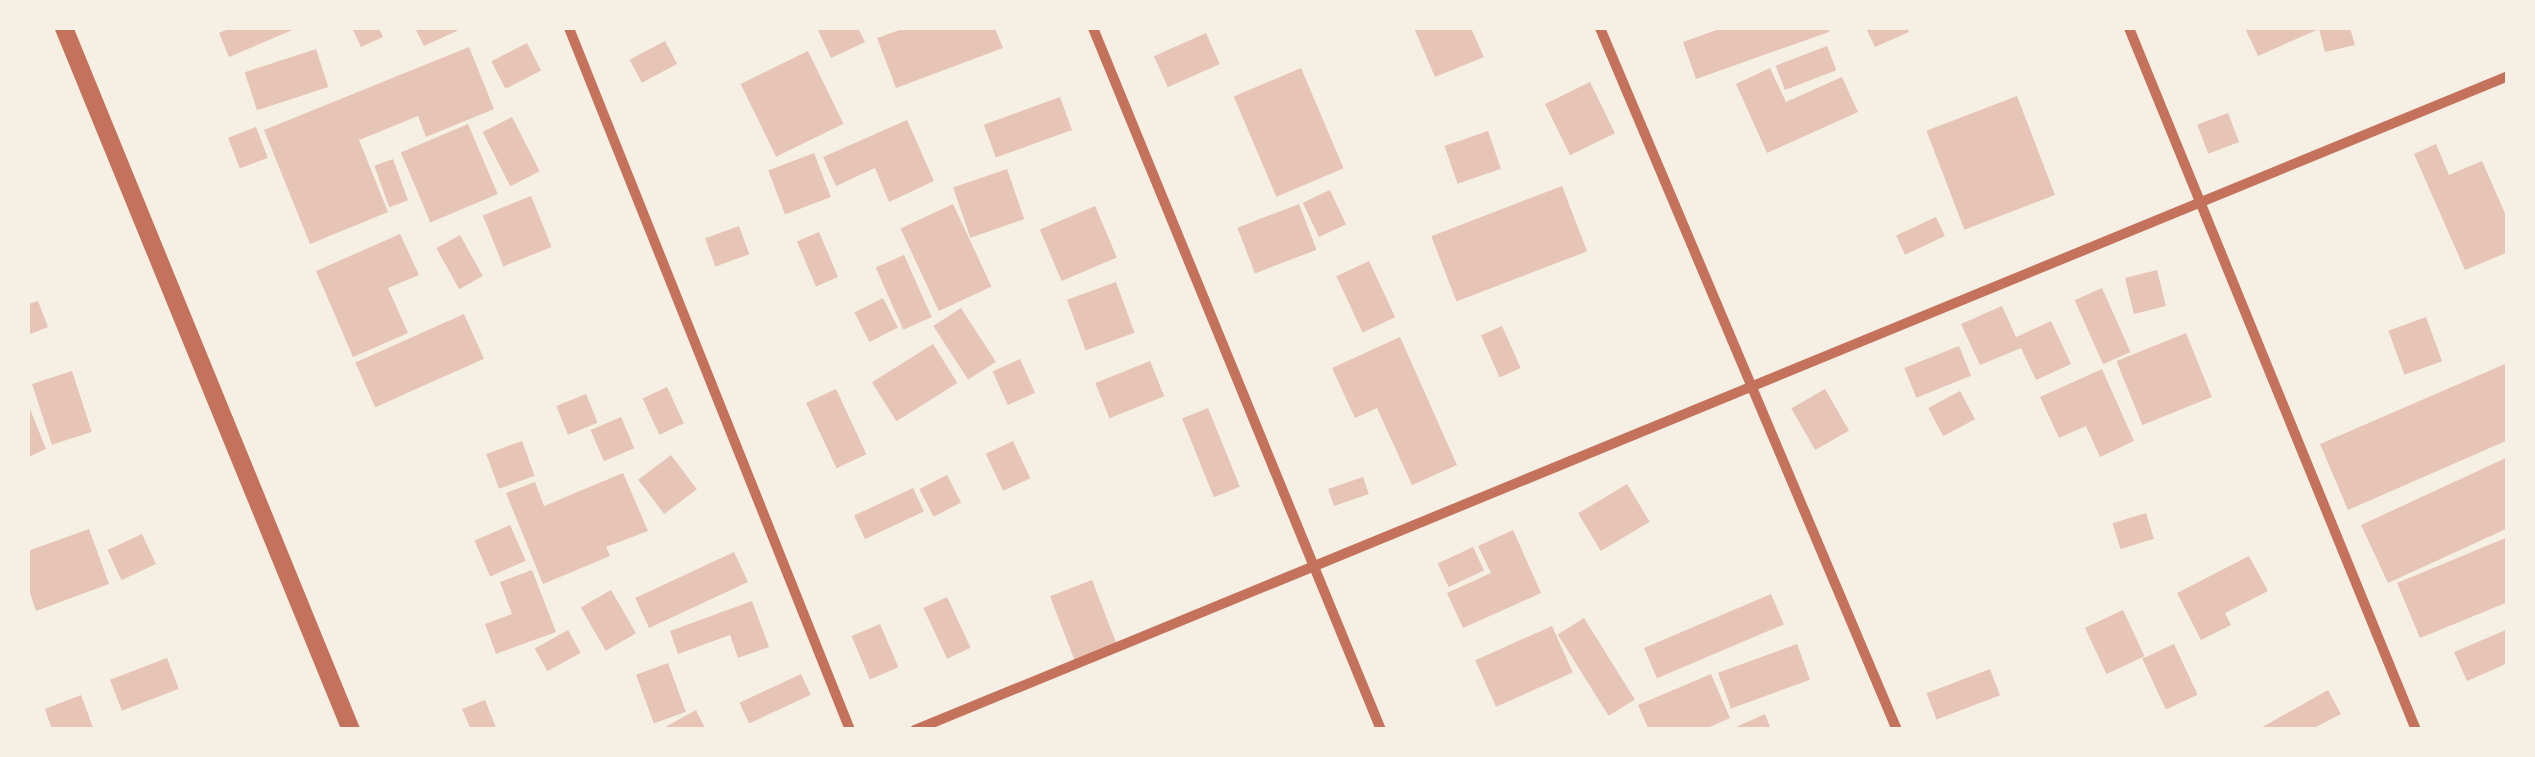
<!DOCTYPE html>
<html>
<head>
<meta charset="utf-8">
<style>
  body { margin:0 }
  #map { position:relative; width:2535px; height:757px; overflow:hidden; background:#f6efe4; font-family:"Sofia Sans Condensed",sans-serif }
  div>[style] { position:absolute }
  .building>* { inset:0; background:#e6c5b7; transform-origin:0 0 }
  .minor>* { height:10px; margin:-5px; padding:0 5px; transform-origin:5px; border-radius:5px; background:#c5725c }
  .tertiary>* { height:18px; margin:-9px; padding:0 9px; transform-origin:9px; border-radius:9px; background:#c5725c }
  span { translate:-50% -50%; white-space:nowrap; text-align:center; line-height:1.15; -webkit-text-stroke:9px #f6efe4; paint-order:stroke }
  .frame { position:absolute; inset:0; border:30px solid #f6efe4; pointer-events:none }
</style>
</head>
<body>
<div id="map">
  <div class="building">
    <i style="clip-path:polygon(231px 28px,297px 28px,229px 57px,219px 33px)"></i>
    <i style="clip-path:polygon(352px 28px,379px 28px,383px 37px,361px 47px)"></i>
    <i style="clip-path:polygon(415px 28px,463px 28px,424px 46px)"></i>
    <i style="clip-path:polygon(817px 28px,858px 28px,865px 42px,831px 58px)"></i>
    <i style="clip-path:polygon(905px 28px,995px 28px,1003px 48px,896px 88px,877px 38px)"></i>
    <i style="clip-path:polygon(1414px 28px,1471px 28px,1484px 57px,1435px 77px)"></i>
    <i style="clip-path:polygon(1722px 28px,1828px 28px,1829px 32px,1696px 79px,1683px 42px)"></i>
    <i style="clip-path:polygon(1866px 28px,1907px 28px,1909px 32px,1875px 47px)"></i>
    <i style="clip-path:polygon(2245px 28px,2350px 28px,2355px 45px,2325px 52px,2319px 29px,2258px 56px)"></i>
    <i style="left:1206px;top:33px;width:34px;height:57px;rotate:66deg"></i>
    <i style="left:665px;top:41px;width:26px;height:40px;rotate:62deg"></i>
    <i style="left:527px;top:43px;width:31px;height:40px;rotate:63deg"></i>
    <i style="left:1827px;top:46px;width:26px;height:55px;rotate:69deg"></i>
    <i style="clip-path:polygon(469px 47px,494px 109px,426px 137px,418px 116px,359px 140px,388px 212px,310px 244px,264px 130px)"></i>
    <i style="left:316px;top:49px;width:40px;height:75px;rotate:72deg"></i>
    <i style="left:808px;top:51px;width:81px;height:75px;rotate:64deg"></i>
    <i style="left:1301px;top:68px;width:109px;height:73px;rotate:67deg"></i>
    <i style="clip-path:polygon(1770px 68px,1786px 102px,1842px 77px,1858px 112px,1767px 153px,1736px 84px)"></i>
    <i style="left:1590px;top:82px;width:57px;height:50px;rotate:64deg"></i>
    <i style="left:2017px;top:96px;width:106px;height:97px;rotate:69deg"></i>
    <i style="left:1060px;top:97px;width:35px;height:81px;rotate:70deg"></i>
    <i style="left:2228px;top:113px;width:31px;height:33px;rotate:69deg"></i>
    <i style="left:512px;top:117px;width:61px;height:33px;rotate:63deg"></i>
    <i style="clip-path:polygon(907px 120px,934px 181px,889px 202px,875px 168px,836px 186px,823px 157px)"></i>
    <i style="left:468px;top:124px;width:76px;height:73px;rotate:67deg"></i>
    <i style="left:256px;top:127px;width:33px;height:30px;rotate:69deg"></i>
    <i style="left:1488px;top:131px;width:40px;height:46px;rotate:71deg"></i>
    <i style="clip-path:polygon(2436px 144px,2449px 175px,2482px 161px,2508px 220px,2508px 252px,2465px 270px,2414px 154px)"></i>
    <i style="left:814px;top:153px;width:47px;height:49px;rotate:69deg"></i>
    <i style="left:393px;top:159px;width:44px;height:20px;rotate:70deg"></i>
    <i style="left:1007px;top:169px;width:53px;height:57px;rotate:71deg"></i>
    <i style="left:1562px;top:186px;width:70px;height:140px;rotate:69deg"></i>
    <i style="left:1330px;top:190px;width:38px;height:30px;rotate:65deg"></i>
    <i style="left:531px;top:196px;width:55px;height:52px;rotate:68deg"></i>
    <i style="left:953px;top:204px;width:91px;height:58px;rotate:65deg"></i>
    <i style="left:1299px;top:204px;width:49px;height:66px;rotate:69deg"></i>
    <i style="left:1095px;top:206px;width:56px;height:60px;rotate:67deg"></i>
    <i style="left:1936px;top:217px;width:21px;height:44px;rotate:65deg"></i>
    <i style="left:739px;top:226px;width:30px;height:36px;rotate:70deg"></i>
    <i style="left:819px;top:232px;width:49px;height:24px;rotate:67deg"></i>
    <i style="clip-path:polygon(400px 234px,419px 275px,388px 288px,408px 333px,353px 357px,316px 271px)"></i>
    <i style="left:460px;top:235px;width:47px;height:27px;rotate:61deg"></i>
    <i style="left:904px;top:255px;width:68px;height:31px;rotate:66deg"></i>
    <i style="left:1369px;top:261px;width:62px;height:36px;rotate:65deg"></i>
    <i style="left:2157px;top:270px;width:37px;height:33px;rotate:76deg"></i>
    <i style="left:1116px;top:282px;width:54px;height:52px;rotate:70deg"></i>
    <i style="left:2102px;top:288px;width:70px;height:30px;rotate:66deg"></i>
    <i style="left:883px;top:298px;width:33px;height:32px;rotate:63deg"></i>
    <i style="clip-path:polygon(38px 301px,48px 327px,28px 335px,28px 304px)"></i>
    <i style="clip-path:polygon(2002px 306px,2016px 337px,2051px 321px,2071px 364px,2036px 380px,2021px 348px,1980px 365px,1961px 324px)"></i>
    <i style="left:961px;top:308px;width:64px;height:33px;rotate:57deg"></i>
    <i style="left:464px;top:314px;width:49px;height:119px;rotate:66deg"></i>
    <i style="left:2426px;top:317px;width:47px;height:40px;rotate:70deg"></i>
    <i style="left:1502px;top:326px;width:46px;height:23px;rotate:66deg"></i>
    <i style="left:2186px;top:333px;width:69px;height:75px;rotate:68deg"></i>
    <i style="clip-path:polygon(1400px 337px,1457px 465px,1412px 485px,1377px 408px,1355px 418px,1332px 368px)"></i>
    <i style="left:933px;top:344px;width:46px;height:72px;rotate:58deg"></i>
    <i style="left:1959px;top:346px;width:32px;height:59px;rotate:68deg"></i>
    <i style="left:1020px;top:359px;width:37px;height:30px;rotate:66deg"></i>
    <i style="left:1150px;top:361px;width:38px;height:59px;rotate:68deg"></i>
    <i style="clip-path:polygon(2505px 364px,2508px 440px,2348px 510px,2320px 444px)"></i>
    <i style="clip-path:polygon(2102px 369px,2134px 441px,2100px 457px,2086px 426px,2059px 438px,2040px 397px)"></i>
    <i style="left:72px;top:371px;width:64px;height:42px;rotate:72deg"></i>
    <i style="left:667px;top:387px;width:40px;height:27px;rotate:65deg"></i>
    <i style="left:836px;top:389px;width:72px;height:33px;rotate:65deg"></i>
    <i style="left:1825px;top:389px;width:48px;height:39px;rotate:60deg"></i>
    <i style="left:1960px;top:391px;width:32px;height:36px;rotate:62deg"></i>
    <i style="left:586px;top:394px;width:31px;height:32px;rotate:68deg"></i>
    <i style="clip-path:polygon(28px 404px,46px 449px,28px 457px)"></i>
    <i style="left:1208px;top:408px;width:85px;height:28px;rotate:68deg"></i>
    <i style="left:621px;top:417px;width:34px;height:33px;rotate:67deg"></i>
    <i style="left:522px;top:441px;width:37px;height:38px;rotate:70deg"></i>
    <i style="left:1013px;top:441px;width:41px;height:30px;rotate:65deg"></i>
    <i style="left:671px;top:455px;width:43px;height:41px;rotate:53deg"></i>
    <i style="clip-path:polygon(2508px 457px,2508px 528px,2388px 583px,2361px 525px)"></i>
    <i style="clip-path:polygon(623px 473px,648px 531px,606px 547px,610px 556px,543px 584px,506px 493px,535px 482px,544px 506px)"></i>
    <i style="left:947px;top:475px;width:31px;height:31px;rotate:63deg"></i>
    <i style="left:1363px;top:477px;width:18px;height:37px;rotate:71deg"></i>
    <i style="left:1627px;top:484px;width:44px;height:57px;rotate:59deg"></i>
    <i style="left:913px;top:488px;width:26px;height:65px;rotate:65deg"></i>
    <i style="left:2146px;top:513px;width:27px;height:35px;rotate:73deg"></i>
    <i style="left:510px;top:525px;width:39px;height:39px;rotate:66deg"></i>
    <i style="clip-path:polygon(89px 529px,109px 584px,36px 611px,28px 587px,28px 551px)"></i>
    <i style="clip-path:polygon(1513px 530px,1541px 593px,1463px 628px,1447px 593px,1491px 573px,1478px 546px)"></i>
    <i style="left:142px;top:534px;width:33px;height:38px;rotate:65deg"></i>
    <i style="clip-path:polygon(2508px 537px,2508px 602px,2420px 638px,2397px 583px)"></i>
    <i style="left:1473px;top:547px;width:26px;height:39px;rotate:65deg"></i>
    <i style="left:734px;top:552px;width:33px;height:109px;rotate:65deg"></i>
    <i style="clip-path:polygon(2249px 556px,2268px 591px,2225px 613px,2231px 625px,2201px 640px,2177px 593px)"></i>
    <i style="clip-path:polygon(532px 570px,556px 632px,496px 654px,485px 624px,512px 614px,500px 582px)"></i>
    <i style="left:1092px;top:580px;width:71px;height:45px;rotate:69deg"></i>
    <i style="left:611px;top:590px;width:50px;height:35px;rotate:60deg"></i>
    <i style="left:1771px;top:594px;width:33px;height:138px;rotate:67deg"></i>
    <i style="left:947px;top:597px;width:56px;height:26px;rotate:65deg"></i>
    <i style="clip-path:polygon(752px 601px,769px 647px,738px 658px,730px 635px,678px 654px,670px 631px)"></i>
    <i style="left:2123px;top:610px;width:51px;height:42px;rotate:65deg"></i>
    <i style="left:1584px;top:618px;width:96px;height:31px;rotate:58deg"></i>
    <i style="left:880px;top:624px;width:47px;height:31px;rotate:67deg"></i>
    <i style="left:1552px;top:626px;width:51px;height:84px;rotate:66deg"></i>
    <i style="clip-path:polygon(2508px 629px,2508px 663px,2467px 681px,2454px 652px)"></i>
    <i style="left:568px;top:630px;width:26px;height:38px;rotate:61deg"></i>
    <i style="left:1797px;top:644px;width:38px;height:84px;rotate:70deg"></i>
    <i style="left:2174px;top:644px;width:56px;height:35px;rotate:65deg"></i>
    <i style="left:167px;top:658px;width:33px;height:61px;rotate:69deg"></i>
    <i style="left:668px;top:663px;width:52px;height:34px;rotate:70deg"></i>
    <i style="left:1990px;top:669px;width:28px;height:68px;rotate:69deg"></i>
    <i style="left:801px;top:674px;width:23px;height:68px;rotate:65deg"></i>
    <i style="clip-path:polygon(1711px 674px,1730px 718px,1703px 730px,1649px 730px,1638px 705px)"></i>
    <i style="clip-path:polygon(2328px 690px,2341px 714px,2310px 730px,2257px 730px)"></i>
    <i style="clip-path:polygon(81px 695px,94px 730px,52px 730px,45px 709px)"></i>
    <i style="clip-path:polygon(485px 700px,497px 730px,471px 730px,462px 709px)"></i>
    <i style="clip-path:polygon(696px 710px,706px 730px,660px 730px)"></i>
    <i style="clip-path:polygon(1765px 714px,1771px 730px,1729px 730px)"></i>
  </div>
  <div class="minor">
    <i style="left:569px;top:28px;width:756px;rotate:68.18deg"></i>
    <i style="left:1093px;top:28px;width:759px;rotate:67.69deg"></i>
    <i style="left:1600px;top:28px;width:762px;rotate:67.07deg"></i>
    <i style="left:2129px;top:28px;width:758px;rotate:67.76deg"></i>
    <i style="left:915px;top:730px;width:1722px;rotate:-22.32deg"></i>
  </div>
  <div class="tertiary">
    <i style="left:64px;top:28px;width:758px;rotate:67.76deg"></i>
  </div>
  <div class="frame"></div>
</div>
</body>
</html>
